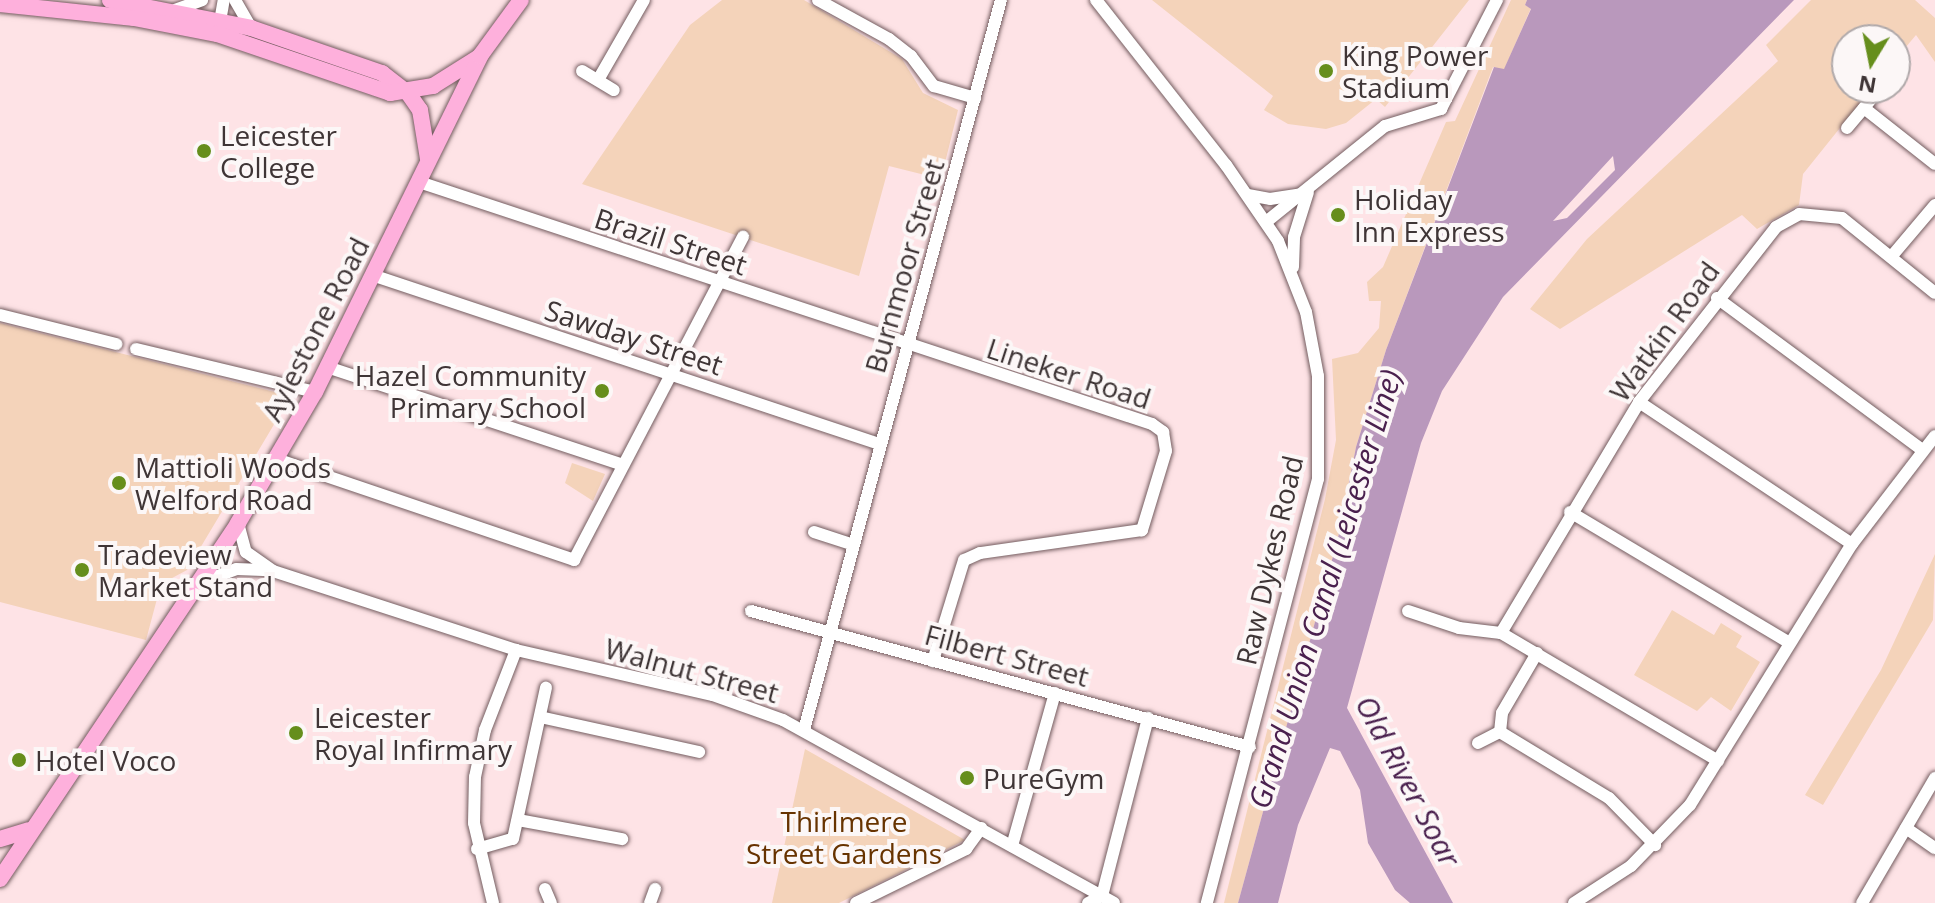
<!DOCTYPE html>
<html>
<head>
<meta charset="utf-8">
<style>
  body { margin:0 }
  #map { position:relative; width:1935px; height:903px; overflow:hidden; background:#fee3e6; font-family:"Open Sans",sans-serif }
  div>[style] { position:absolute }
  .green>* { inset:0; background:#f4d3ba }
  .water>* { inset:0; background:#b998bc }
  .roads { filter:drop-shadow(0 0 2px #735c5f) drop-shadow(0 0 2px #735c5f) }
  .minor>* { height:12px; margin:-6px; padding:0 6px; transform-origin:6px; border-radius:6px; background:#fff }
  .major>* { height:16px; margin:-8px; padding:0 8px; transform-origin:8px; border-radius:8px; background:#feb0dc }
  .dots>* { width:22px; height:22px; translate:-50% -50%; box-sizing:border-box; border:4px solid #fcf7f7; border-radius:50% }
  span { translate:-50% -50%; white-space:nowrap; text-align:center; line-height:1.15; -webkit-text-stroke:8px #fcf7f7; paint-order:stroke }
  .poi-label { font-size:28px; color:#3f3536 }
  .left { translate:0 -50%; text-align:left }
  .right { translate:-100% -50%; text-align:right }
  .street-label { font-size:28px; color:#3f3536 }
  .park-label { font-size:28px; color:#673300 }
  .water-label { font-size:30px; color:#4a204e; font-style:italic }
  .north { position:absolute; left:1831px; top:24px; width:80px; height:80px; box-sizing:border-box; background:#fcf7f7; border:2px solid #b0a9aa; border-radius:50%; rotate:190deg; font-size:22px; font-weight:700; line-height:32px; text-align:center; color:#3f3536 }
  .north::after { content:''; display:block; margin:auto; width:28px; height:36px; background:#668e1c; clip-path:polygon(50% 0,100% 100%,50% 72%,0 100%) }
</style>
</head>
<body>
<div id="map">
  <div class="green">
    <i style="clip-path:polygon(722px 0,804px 0,902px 59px,923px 93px,958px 110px,941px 179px,889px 166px,859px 276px,582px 184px,690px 25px)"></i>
    <i style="clip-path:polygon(1152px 0,1469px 0,1385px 107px,1376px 99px,1346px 123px,1326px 129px,1288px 124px,1264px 110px,1273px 96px)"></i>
    <i style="clip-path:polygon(1511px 0,1527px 0,1525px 5px,1531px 8px,1504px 70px,1493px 67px,1386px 350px,1356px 447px,1338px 538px,1238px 903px,1224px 903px,1325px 499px,1336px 440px,1332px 359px,1358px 353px,1379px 328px,1381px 301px,1369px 301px,1367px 282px,1383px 267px,1446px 122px,1455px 121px)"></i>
    <i style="clip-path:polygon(1811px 0,1915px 0,1935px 18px,1935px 62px,1916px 35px,1895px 60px,1895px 40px,1847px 40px,1847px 88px,1872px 88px,1803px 174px,1799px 205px,1757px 229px,1742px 215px,1560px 329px,1530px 309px,1587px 239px,1778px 61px,1766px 45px)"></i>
    <i style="clip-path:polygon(0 323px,291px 396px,187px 570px,161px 584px,146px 640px,0 602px)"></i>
    <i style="clip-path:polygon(572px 463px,605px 474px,593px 501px,565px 483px)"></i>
    <i style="clip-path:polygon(1935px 554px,1933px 620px,1823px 805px,1805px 795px,1881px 670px)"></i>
    <i style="clip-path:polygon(1672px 610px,1714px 635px,1721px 623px,1742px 636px,1736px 647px,1760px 662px,1731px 711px,1711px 697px,1697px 711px,1634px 675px)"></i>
    <i style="clip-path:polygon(805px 749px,965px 840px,839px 903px,772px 903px)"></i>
  </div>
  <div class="water">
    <i style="clip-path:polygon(evenodd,1527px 0,1794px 0,1503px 297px,1442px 391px,1421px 443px,1347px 708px,1453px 903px,1410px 903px,1395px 890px,1368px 843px,1360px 790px,1340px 751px,1330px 748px,1298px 825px,1278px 903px,1238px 903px,1338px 538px,1356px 447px,1386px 350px,1494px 67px,1504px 69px,1531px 9px,1525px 5px,1527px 0,1613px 156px,1615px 170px,1567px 218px,1553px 221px,1613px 156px)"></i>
  </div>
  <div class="roads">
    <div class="minor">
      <i style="left:235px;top:0;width:32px;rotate:60deg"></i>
      <i style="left:818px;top:0;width:81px;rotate:28.8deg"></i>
      <i style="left:889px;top:39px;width:28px;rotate:38deg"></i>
      <i style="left:911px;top:56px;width:38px;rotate:53deg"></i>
      <i style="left:934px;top:86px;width:43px;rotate:16.3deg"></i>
      <i style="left:1096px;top:0;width:210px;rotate:51.8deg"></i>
      <i style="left:1226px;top:165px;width:92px;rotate:55.6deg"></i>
      <i style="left:1278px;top:241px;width:76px;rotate:68.5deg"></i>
      <i style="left:1306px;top:312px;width:65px;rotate:79.4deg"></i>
      <i style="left:1318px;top:376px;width:103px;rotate:90deg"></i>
      <i style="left:1318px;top:479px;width:438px;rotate:104.7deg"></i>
      <i style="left:175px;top:10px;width:29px;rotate:-20deg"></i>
      <i style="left:219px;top:27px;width:27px;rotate:-80deg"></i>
      <i style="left:582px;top:71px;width:37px;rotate:31deg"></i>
      <i style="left:598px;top:80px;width:92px;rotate:-60.1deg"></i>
      <i style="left:1864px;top:108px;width:23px;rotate:-52deg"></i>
      <i style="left:1847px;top:128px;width:26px;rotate:-50deg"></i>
      <i style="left:1864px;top:108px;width:90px;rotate:38.3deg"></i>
      <i style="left:419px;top:182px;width:772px;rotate:18.27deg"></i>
      <i style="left:1152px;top:424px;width:14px;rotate:36deg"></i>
      <i style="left:1163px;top:432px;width:19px;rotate:81deg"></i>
      <i style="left:1166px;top:451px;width:83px;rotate:106.9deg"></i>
      <i style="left:1142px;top:530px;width:164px;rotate:171.9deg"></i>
      <i style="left:980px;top:553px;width:17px;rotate:156deg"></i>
      <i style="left:964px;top:560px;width:106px;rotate:107.1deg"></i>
      <i style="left:1248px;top:195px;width:22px;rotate:10deg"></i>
      <i style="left:1270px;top:199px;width:30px;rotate:-9deg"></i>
      <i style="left:1266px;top:222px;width:153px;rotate:-38.9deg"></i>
      <i style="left:1385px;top:126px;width:59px;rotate:-16.9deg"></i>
      <i style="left:1441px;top:109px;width:123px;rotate:-62.8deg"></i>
      <i style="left:1891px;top:257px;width:68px;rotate:-49.8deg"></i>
      <i style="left:1293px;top:267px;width:30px;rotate:-88deg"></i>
      <i style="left:1294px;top:237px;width:47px;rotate:-72.7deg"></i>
      <i style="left:372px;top:275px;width:534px;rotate:18.43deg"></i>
      <i style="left:1717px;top:298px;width:254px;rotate:36.5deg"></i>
      <i style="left:0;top:315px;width:120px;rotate:14deg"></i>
      <i style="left:136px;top:349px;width:184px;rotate:13.5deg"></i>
      <i style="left:327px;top:367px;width:312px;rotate:18.3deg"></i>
      <i style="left:1639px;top:402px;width:256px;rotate:33.7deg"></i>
      <i style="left:276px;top:459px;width:315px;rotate:18.7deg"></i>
      <i style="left:574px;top:560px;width:365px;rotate:-62.4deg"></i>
      <i style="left:1570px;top:512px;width:254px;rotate:30.8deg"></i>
      <i style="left:238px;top:523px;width:30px;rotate:75deg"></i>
      <i style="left:246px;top:552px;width:33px;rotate:35deg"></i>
      <i style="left:273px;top:571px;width:256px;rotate:18deg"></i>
      <i style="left:516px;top:650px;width:202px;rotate:12.9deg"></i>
      <i style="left:713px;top:695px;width:74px;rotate:19.7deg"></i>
      <i style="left:783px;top:720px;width:378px;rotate:28.9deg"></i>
      <i style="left:814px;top:532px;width:40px;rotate:18deg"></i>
      <i style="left:201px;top:582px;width:37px;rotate:-20deg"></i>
      <i style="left:236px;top:569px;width:34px;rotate:2deg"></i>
      <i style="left:751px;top:611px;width:517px;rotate:15.25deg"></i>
      <i style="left:1408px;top:611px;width:54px;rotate:18.4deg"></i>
      <i style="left:1459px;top:628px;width:42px;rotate:6.8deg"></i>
      <i style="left:1501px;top:633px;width:252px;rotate:30.5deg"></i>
      <i style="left:1501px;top:633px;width:269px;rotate:-59.1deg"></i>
      <i style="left:1639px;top:402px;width:222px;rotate:-51.9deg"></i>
      <i style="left:1776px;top:227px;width:26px;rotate:-29deg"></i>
      <i style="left:1799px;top:214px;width:43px;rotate:5.3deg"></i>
      <i style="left:1842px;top:218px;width:119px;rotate:38.9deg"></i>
      <i style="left:1537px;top:653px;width:69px;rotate:120.3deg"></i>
      <i style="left:1502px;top:713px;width:19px;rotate:96deg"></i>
      <i style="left:1500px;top:732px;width:127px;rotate:31.2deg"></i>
      <i style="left:1609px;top:798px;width:66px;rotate:45.6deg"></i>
      <i style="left:540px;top:717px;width:163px;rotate:12.4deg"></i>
      <i style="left:804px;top:730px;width:756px;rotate:-74.9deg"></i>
      <i style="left:1478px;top:743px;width:25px;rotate:-27deg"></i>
      <i style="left:518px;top:820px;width:106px;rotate:10.4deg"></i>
      <i style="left:1906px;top:828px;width:35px;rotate:35deg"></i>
      <i style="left:1012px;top:846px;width:159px;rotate:-74.3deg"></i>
      <i style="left:477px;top:849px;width:37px;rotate:-16deg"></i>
      <i style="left:513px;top:839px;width:155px;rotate:-77.7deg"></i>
      <i style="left:545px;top:889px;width:15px;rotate:67deg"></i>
      <i style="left:493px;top:903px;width:82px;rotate:-103.4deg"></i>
      <i style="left:474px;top:823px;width:46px;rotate:-88.8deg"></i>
      <i style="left:475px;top:777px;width:48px;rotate:-78deg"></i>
      <i style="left:485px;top:730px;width:86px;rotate:-68.8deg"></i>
      <i style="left:650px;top:903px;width:15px;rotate:-70deg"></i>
      <i style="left:856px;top:903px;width:123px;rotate:-26.1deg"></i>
      <i style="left:966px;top:849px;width:26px;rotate:-54deg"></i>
      <i style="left:1088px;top:903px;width:16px;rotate:-27deg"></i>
      <i style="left:1102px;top:896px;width:184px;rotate:-75.5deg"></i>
      <i style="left:1574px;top:903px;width:68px;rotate:-33deg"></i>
      <i style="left:1631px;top:866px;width:85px;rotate:-46deg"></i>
      <i style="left:1690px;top:805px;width:307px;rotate:-58.2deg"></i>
      <i style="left:1852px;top:544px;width:136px;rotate:-52.5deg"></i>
      <i style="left:1862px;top:903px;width:145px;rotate:-59.7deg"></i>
    </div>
    <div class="major">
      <i style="left:110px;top:0;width:144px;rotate:11.2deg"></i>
      <i style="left:251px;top:28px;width:139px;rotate:19deg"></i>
      <i style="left:382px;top:73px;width:33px;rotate:38deg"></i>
      <i style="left:408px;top:93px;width:21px;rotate:55deg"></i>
      <i style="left:420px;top:110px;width:50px;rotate:80.7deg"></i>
      <i style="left:0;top:4px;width:135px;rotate:6deg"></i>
      <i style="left:134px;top:18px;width:85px;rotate:10.9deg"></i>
      <i style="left:217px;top:34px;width:183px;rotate:18.8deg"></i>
      <i style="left:390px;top:93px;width:44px;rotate:-9.2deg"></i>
      <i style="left:433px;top:86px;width:54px;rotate:-32.2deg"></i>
      <i style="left:0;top:839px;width:30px;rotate:-17deg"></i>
      <i style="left:0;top:879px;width:428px;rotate:-56.2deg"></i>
      <i style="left:238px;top:523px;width:152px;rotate:-59.6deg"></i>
      <i style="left:315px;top:392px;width:374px;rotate:-63.8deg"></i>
      <i style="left:480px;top:56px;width:69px;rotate:-53.8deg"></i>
    </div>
  </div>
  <div class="dots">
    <i style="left:1326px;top:71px;background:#668e1c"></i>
    <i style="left:204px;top:151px;background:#668e1c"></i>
    <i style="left:1338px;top:215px;background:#668e1c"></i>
    <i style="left:602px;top:391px;background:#668e1c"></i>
    <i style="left:119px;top:483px;background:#668e1c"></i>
    <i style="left:82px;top:570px;background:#668e1c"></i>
    <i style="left:296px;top:733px;background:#668e1c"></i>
    <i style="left:19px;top:760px;background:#668e1c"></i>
    <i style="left:967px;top:778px;background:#668e1c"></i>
  </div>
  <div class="poi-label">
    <span class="left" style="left:1342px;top:71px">King Power<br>Stadium</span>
    <span class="left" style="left:220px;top:151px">Leicester<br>College</span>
    <span class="left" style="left:1354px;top:215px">Holiday<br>Inn Express</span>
    <span class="right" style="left:586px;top:391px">Hazel Community<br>Primary School</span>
    <span class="left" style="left:135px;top:483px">Mattioli Woods<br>Welford Road</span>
    <span class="left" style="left:98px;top:570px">Tradeview<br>Market Stand</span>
    <span class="left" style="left:314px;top:733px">Leicester<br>Royal Infirmary</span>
    <span class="left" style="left:35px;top:760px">Hotel Voco</span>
    <span class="left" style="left:983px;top:778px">PureGym</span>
  </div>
  <div class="street-label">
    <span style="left:671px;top:241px;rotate:18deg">Brazil Street</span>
    <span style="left:904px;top:266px;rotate:-74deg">Burnmoor Street</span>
    <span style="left:315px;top:329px;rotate:-63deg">Aylestone Road</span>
    <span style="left:1664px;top:331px;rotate:-54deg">Watkin Road</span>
    <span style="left:634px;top:337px;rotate:18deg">Sawday Street</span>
    <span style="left:1069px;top:373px;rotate:18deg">Lineker Road</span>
    <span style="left:1269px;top:560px;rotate:-77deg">Raw Dykes Road</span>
    <span style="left:1007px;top:655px;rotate:15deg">Filbert Street</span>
    <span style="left:692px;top:670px;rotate:15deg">Walnut Street</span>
  </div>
  <div class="park-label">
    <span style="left:844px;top:837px">Thirlmere<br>Street Gardens</span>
  </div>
  <div class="water-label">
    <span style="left:1325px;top:589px;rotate:-73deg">Grand Union Canal (Leicester Line)</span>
    <span style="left:1408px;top:781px;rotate:62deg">Old River Soar</span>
  </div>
  <div class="north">N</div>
</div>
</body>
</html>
